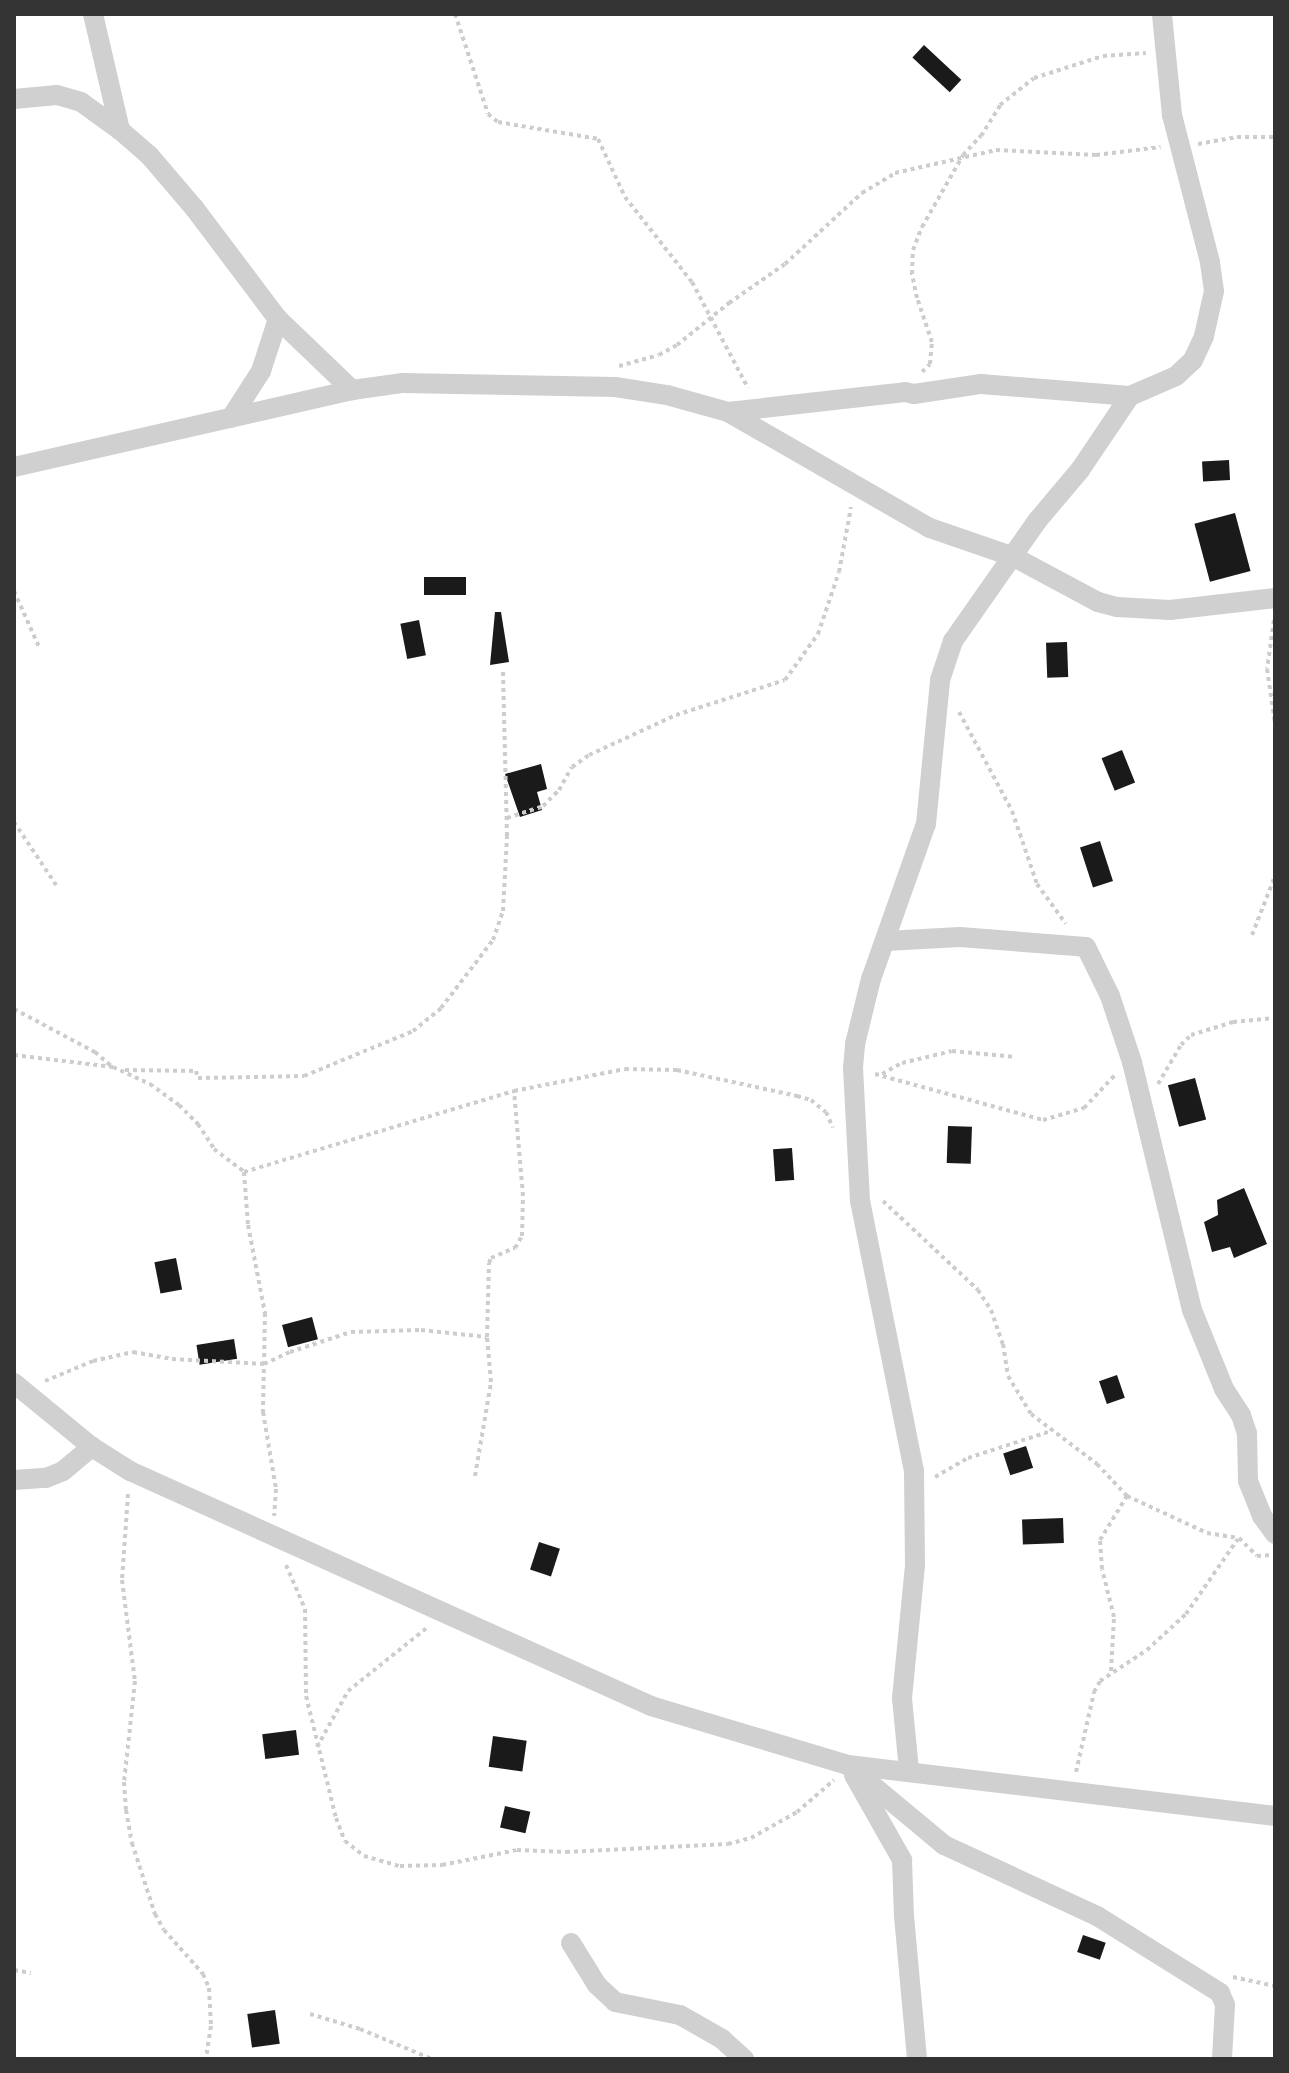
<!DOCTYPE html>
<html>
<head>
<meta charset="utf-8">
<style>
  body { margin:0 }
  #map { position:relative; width:1289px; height:2073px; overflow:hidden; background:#fff; font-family:"Sofia Sans Condensed",sans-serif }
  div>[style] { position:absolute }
  .building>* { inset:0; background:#1a1a1a; transform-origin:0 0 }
  .path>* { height:4px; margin-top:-2px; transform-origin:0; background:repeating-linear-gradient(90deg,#cdcdcd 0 4px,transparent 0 8px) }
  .street>* { height:20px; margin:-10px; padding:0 10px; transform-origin:10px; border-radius:10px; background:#d0d0d0 }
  span { translate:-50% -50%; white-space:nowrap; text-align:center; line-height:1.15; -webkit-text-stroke:8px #fff; paint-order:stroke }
  .frame { position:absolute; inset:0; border:16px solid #333; pointer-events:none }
</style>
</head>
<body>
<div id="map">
  <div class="building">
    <i style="left:924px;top:45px;width:51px;height:17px;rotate:43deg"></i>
    <i style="left:1229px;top:460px;width:20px;height:27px;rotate:87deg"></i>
    <i style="left:1235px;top:513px;width:60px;height:42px;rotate:75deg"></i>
    <i style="left:424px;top:577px;width:42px;height:18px"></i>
    <i style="clip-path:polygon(495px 612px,501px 612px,509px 662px,490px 665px)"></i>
    <i style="left:419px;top:620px;width:36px;height:19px;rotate:79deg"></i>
    <i style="left:1067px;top:642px;width:35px;height:21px;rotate:88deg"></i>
    <i style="left:1122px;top:750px;width:35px;height:22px;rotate:68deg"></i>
    <i style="clip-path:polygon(541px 764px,547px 789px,537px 792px,542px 810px,520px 817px,505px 774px)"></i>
    <i style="left:1100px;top:841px;width:42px;height:21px;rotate:72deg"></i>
    <i style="left:1195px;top:1078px;width:43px;height:28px;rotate:75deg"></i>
    <i style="left:948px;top:1126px;width:24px;height:37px;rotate:2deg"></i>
    <i style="left:792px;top:1148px;width:32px;height:19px;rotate:86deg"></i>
    <i style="clip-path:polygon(1244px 1188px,1267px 1244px,1234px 1258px,1230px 1247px,1212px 1252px,1204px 1222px,1218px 1215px,1217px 1200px)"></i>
    <i style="left:176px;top:1258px;width:32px;height:22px;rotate:79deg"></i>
    <i style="left:312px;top:1317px;width:23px;height:31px;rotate:75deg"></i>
    <i style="left:234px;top:1339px;width:20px;height:38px;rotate:81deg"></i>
    <i style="left:1117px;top:1375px;width:24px;height:19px;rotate:71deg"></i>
    <i style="left:1026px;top:1446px;width:23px;height:24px;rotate:72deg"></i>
    <i style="left:1063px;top:1518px;width:25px;height:41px;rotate:88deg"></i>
    <i style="left:539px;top:1542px;width:22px;height:29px;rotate:18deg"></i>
    <i style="left:296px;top:1730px;width:25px;height:34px;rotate:83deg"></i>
    <i style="left:493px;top:1736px;width:34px;height:31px;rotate:8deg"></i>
    <i style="left:505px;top:1806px;width:26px;height:22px;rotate:13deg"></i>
    <i style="left:1083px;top:1935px;width:24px;height:18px;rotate:19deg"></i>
    <i style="left:275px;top:2010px;width:34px;height:28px;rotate:82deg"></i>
  </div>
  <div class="path">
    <i style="left:455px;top:14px;width:105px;rotate:71.7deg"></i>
    <i style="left:488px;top:114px;width:13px;rotate:39deg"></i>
    <i style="left:498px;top:122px;width:101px;rotate:9.6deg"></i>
    <i style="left:598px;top:139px;width:64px;rotate:65deg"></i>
    <i style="left:625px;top:197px;width:108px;rotate:51.8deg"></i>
    <i style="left:692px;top:282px;width:120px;rotate:62.2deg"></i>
    <i style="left:1198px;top:144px;width:40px;rotate:-10deg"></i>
    <i style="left:1237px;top:137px;width:38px"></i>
    <i style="left:619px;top:366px;width:41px;rotate:-15.4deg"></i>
    <i style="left:659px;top:355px;width:21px;rotate:-29deg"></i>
    <i style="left:677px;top:345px;width:67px;rotate:-38.9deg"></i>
    <i style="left:729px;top:303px;width:68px;rotate:-34.9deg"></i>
    <i style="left:785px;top:264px;width:105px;rotate:-42.7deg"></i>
    <i style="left:862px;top:193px;width:39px;rotate:-31deg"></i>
    <i style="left:895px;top:173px;width:104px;rotate:-12.8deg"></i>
    <i style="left:996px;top:150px;width:100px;rotate:2.9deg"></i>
    <i style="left:1096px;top:155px;width:65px;rotate:-7deg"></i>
    <i style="left:922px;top:372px;width:11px;rotate:-45deg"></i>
    <i style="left:930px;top:364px;width:22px;rotate:-85deg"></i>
    <i style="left:932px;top:342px;width:46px;rotate:-108.8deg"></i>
    <i style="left:917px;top:298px;width:25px;rotate:-102deg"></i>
    <i style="left:912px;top:274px;width:24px;rotate:-88deg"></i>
    <i style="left:913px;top:250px;width:25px;rotate:-69deg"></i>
    <i style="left:922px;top:227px;width:83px;rotate:-60.3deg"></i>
    <i style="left:963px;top:155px;width:26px;rotate:-47deg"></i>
    <i style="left:981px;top:136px;width:36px;rotate:-58deg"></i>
    <i style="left:1000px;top:105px;width:43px;rotate:-38.5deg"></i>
    <i style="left:1034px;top:78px;width:72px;rotate:-17.7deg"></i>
    <i style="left:1103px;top:56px;width:43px;rotate:-4deg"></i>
    <i style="left:14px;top:591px;width:64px;rotate:65.9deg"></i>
    <i style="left:1274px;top:620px;width:49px;rotate:98.1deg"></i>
    <i style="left:1267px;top:669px;width:55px;rotate:81.6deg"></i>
    <i style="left:959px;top:712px;width:112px;rotate:61.8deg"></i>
    <i style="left:1012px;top:811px;width:77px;rotate:71.1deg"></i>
    <i style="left:1037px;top:884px;width:49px;rotate:54.1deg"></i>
    <i style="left:507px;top:818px;width:38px;rotate:-18deg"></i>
    <i style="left:543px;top:806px;width:23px;rotate:-45deg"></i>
    <i style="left:559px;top:790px;width:26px;rotate:-61deg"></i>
    <i style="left:572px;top:767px;width:21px;rotate:-35deg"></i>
    <i style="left:589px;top:755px;width:96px;rotate:-24.7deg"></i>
    <i style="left:676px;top:715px;width:114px;rotate:-17.8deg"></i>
    <i style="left:785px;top:680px;width:57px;rotate:-54.3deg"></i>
    <i style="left:818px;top:634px;width:65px;rotate:-71.3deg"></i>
    <i style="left:839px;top:572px;width:66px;rotate:-79.5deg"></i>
    <i style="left:14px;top:822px;width:76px;rotate:56.3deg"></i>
    <i style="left:1252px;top:935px;width:63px;rotate:-68.7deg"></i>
    <i style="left:14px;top:1009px;width:92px;rotate:28deg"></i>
    <i style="left:95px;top:1052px;width:21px;rotate:41deg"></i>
    <i style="left:14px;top:1055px;width:100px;rotate:6.9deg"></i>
    <i style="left:113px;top:1067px;width:41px;rotate:24.7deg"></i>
    <i style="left:150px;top:1084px;width:36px;rotate:36deg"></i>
    <i style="left:179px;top:1105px;width:27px;rotate:45deg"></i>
    <i style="left:198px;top:1124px;width:30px;rotate:57deg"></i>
    <i style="left:214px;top:1149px;width:38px;rotate:37deg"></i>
    <i style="left:244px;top:1172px;width:53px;rotate:85.7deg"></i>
    <i style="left:248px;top:1225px;width:90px;rotate:79.1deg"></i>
    <i style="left:265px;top:1313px;width:99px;rotate:91.2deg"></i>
    <i style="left:263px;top:1412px;width:78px;rotate:80.4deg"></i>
    <i style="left:276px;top:1489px;width:27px;rotate:94deg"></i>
    <i style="left:125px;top:1070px;width:71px;rotate:0.8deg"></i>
    <i style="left:196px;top:1071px;width:7px;rotate:74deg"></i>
    <i style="left:198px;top:1078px;width:106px;rotate:-1.1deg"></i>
    <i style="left:304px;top:1076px;width:118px;rotate:-22.4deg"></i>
    <i style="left:413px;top:1031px;width:36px;rotate:-39deg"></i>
    <i style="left:441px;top:1008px;width:86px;rotate:-52.6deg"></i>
    <i style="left:493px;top:940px;width:31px;rotate:-71deg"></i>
    <i style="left:503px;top:911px;width:75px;rotate:-86.9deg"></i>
    <i style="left:507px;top:836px;width:165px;rotate:-91.4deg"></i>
    <i style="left:875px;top:1074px;width:174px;rotate:15.3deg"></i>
    <i style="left:1043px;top:1120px;width:43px;rotate:-16.3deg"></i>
    <i style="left:1084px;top:1108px;width:45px;rotate:-46.8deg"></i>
    <i style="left:882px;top:1074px;width:23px;rotate:-29deg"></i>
    <i style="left:902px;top:1063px;width:51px;rotate:-13.5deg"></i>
    <i style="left:952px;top:1051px;width:64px;rotate:5.4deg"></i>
    <i style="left:1158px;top:1084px;width:45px;rotate:-59.5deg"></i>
    <i style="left:1181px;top:1045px;width:14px;rotate:-45deg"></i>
    <i style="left:1191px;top:1035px;width:44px;rotate:-17.2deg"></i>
    <i style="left:1233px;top:1022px;width:42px;rotate:-5.4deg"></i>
    <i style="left:244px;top:1172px;width:282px;rotate:-16.7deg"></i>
    <i style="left:514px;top:1091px;width:113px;rotate:-11.2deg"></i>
    <i style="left:625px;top:1069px;width:52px;rotate:1.1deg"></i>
    <i style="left:677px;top:1070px;width:123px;rotate:12.2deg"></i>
    <i style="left:797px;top:1096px;width:15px;rotate:16deg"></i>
    <i style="left:811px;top:1100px;width:19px;rotate:39deg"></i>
    <i style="left:826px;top:1112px;width:17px;rotate:66deg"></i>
    <i style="left:883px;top:1201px;width:130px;rotate:43.1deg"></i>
    <i style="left:978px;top:1290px;width:24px;rotate:57deg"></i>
    <i style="left:991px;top:1310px;width:36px;rotate:71deg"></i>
    <i style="left:1003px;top:1344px;width:32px;rotate:81deg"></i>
    <i style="left:1008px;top:1376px;width:44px;rotate:58.8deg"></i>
    <i style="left:1031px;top:1414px;width:83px;rotate:37.1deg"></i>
    <i style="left:1097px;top:1464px;width:44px;rotate:46.8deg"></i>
    <i style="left:1127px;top:1496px;width:88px;rotate:24.8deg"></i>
    <i style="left:1207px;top:1533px;width:32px;rotate:9deg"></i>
    <i style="left:1239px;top:1538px;width:25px;rotate:45deg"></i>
    <i style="left:1257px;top:1556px;width:15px;rotate:-4deg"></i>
    <i style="left:45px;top:1381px;width:52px;rotate:-22.6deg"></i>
    <i style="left:93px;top:1361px;width:41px;rotate:-12.7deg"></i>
    <i style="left:133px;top:1352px;width:40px;rotate:10deg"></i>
    <i style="left:172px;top:1359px;width:92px;rotate:3.1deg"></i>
    <i style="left:264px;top:1364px;width:29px;rotate:-25deg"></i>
    <i style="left:290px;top:1352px;width:64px;rotate:-18.2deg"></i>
    <i style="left:351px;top:1332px;width:70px;rotate:-1.6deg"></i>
    <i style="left:421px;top:1330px;width:66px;rotate:6.1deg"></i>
    <i style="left:475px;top:1476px;width:95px;rotate:-80.3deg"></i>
    <i style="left:491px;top:1382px;width:45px;rotate:-95.1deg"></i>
    <i style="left:487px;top:1337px;width:74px;rotate:-88.5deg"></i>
    <i style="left:489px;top:1263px;width:5px;rotate:-68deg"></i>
    <i style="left:491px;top:1258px;width:26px;rotate:-23deg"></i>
    <i style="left:515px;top:1248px;width:14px;rotate:-60deg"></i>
    <i style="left:522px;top:1236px;width:40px;rotate:-88.6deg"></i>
    <i style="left:523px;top:1196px;width:105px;rotate:-94.9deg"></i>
    <i style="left:935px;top:1477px;width:38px;rotate:-30deg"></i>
    <i style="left:968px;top:1458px;width:87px;rotate:-18deg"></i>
    <i style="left:128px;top:1494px;width:86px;rotate:94deg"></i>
    <i style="left:122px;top:1580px;width:102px;rotate:82.7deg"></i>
    <i style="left:135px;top:1681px;width:102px;rotate:96.2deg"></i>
    <i style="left:124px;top:1782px;width:28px;rotate:86deg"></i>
    <i style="left:126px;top:1810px;width:34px;rotate:80deg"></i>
    <i style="left:132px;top:1843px;width:75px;rotate:72.1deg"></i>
    <i style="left:155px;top:1914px;width:18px;rotate:61deg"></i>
    <i style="left:164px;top:1930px;width:59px;rotate:48.4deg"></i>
    <i style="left:203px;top:1974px;width:15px;rotate:67deg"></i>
    <i style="left:209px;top:1988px;width:38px;rotate:87deg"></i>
    <i style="left:211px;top:2026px;width:33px;rotate:99deg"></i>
    <i style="left:286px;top:1565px;width:48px;rotate:66.6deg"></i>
    <i style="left:305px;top:1609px;width:87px;rotate:89.3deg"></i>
    <i style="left:306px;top:1696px;width:126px;rotate:76.2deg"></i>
    <i style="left:336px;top:1818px;width:25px;rotate:69deg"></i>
    <i style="left:345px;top:1841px;width:24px;rotate:38deg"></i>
    <i style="left:364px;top:1856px;width:37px;rotate:16deg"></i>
    <i style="left:400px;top:1866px;width:42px;rotate:-1.4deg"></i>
    <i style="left:442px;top:1865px;width:76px;rotate:-11.3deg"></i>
    <i style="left:517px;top:1850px;width:49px;rotate:2.3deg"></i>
    <i style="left:566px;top:1852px;width:162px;rotate:-2.8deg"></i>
    <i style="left:728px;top:1844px;width:24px;rotate:-15deg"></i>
    <i style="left:751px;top:1838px;width:53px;rotate:-29.5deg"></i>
    <i style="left:797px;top:1812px;width:49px;rotate:-40.9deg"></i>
    <i style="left:1111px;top:1671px;width:54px;rotate:-86.8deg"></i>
    <i style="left:1114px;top:1617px;width:49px;rotate:-104deg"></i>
    <i style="left:1102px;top:1569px;width:29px;rotate:-94deg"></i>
    <i style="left:1100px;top:1540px;width:52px;rotate:-58.5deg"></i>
    <i style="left:317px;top:1747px;width:64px;rotate:-61deg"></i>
    <i style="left:348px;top:1691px;width:102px;rotate:-38.7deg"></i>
    <i style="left:1076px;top:1772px;width:82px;rotate:-77.3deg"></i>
    <i style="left:1094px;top:1692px;width:13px;rotate:-61deg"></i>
    <i style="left:1100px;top:1681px;width:56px;rotate:-33.4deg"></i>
    <i style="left:1147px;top:1650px;width:53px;rotate:-42.7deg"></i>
    <i style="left:1186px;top:1614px;width:91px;rotate:-55.3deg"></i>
    <i style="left:14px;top:1970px;width:17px;rotate:10deg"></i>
    <i style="left:1233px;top:1977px;width:43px;rotate:12.1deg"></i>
    <i style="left:310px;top:2014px;width:52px;rotate:16.7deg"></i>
    <i style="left:360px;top:2029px;width:78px;rotate:22.6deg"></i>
  </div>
  <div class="street">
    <i style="left:93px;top:14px;width:119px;rotate:76.9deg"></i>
    <i style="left:14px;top:99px;width:43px;rotate:-5.3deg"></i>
    <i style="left:57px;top:95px;width:25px;rotate:16deg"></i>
    <i style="left:81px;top:102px;width:48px;rotate:35.7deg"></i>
    <i style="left:120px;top:130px;width:38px;rotate:41deg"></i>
    <i style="left:149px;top:155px;width:71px;rotate:49.6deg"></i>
    <i style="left:195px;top:209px;width:138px;rotate:53deg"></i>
    <i style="left:278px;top:319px;width:103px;rotate:43.8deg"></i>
    <i style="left:728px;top:412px;width:178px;rotate:-6.4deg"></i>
    <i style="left:905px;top:392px;width:9px;rotate:13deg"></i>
    <i style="left:914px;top:394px;width:68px;rotate:-8.5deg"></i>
    <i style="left:981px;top:384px;width:149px;rotate:4.6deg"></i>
    <i style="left:1130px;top:396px;width:50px;rotate:-23.5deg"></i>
    <i style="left:1176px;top:376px;width:23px;rotate:-43deg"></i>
    <i style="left:1193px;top:360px;width:26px;rotate:-65deg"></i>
    <i style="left:1204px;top:336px;width:46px;rotate:-77.5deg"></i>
    <i style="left:1214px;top:291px;width:29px;rotate:-98deg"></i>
    <i style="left:1210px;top:262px;width:152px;rotate:-104.5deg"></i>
    <i style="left:1172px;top:115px;width:101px;rotate:-95.7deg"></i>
    <i style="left:231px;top:418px;width:56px;rotate:-57.4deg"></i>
    <i style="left:261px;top:371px;width:55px;rotate:-71.9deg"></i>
    <i style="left:14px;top:467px;width:347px;rotate:-12.8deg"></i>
    <i style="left:352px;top:390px;width:50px;rotate:-8deg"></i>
    <i style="left:402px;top:383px;width:213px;rotate:1.1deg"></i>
    <i style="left:615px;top:387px;width:53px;rotate:8.7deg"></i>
    <i style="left:667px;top:395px;width:63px;rotate:15.6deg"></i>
    <i style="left:728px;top:412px;width:233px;rotate:29.9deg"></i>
    <i style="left:930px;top:528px;width:89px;rotate:19deg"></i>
    <i style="left:1014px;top:557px;width:95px;rotate:28.2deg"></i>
    <i style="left:1098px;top:602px;width:20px;rotate:15deg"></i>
    <i style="left:1117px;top:607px;width:53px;rotate:3.2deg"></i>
    <i style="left:1170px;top:610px;width:106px;rotate:-6.5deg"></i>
    <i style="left:886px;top:941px;width:74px;rotate:-3.1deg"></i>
    <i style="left:960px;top:937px;width:126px;rotate:4.5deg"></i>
    <i style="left:1086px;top:947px;width:55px;rotate:63.9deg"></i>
    <i style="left:1110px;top:996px;width:70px;rotate:71.6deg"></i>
    <i style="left:1132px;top:1062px;width:255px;rotate:76.4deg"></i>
    <i style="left:1192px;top:1310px;width:85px;rotate:67.9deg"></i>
    <i style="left:1224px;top:1389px;width:31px;rotate:57deg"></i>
    <i style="left:1241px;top:1415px;width:19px;rotate:72deg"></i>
    <i style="left:1247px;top:1433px;width:48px;rotate:88.8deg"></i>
    <i style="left:1248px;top:1481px;width:38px;rotate:68deg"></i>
    <i style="left:1262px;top:1516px;width:22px;rotate:54deg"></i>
    <i style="left:14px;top:1383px;width:101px;rotate:39.4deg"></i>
    <i style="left:92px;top:1447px;width:45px;rotate:32.3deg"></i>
    <i style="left:130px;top:1471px;width:572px;rotate:24.28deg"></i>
    <i style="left:651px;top:1706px;width:206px;rotate:16.7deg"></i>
    <i style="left:848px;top:1765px;width:430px;rotate:6.8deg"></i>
    <i style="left:14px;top:1480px;width:32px;rotate:-4deg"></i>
    <i style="left:46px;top:1478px;width:18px;rotate:-22deg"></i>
    <i style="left:63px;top:1471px;width:38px;rotate:-40deg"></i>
    <i style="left:848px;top:1765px;width:125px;rotate:39.8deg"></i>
    <i style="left:944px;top:1845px;width:169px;rotate:24.9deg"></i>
    <i style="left:1097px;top:1916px;width:145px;rotate:32deg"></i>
    <i style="left:1220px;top:1993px;width:13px;rotate:67deg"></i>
    <i style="left:1225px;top:2005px;width:54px;rotate:93.2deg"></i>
    <i style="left:909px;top:1770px;width:72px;rotate:-95.6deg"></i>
    <i style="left:902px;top:1698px;width:134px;rotate:-84.4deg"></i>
    <i style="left:915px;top:1565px;width:94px;rotate:-90.6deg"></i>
    <i style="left:914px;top:1471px;width:275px;rotate:-101.3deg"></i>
    <i style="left:860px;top:1201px;width:133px;rotate:-93deg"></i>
    <i style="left:853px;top:1068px;width:24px;rotate:-85deg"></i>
    <i style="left:855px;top:1044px;width:67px;rotate:-76.2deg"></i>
    <i style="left:871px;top:979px;width:164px;rotate:-70.5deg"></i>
    <i style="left:926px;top:824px;width:145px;rotate:-84.4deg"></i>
    <i style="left:940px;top:680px;width:41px;rotate:-71.6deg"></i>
    <i style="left:953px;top:641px;width:146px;rotate:-55deg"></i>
    <i style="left:1037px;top:521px;width:67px;rotate:-49.9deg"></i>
    <i style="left:1080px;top:470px;width:89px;rotate:-56deg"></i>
    <i style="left:854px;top:1775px;width:98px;rotate:60.5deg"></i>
    <i style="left:902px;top:1860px;width:56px;rotate:88deg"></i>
    <i style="left:904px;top:1916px;width:144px;rotate:84.8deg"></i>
    <i style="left:571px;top:1943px;width:49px;rotate:58.2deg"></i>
    <i style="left:597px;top:1985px;width:25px;rotate:43deg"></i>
    <i style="left:615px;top:2002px;width:66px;rotate:11.3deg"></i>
    <i style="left:680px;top:2015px;width:48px;rotate:29.7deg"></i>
    <i style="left:722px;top:2039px;width:30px;rotate:42deg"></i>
  </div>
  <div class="frame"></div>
</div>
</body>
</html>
